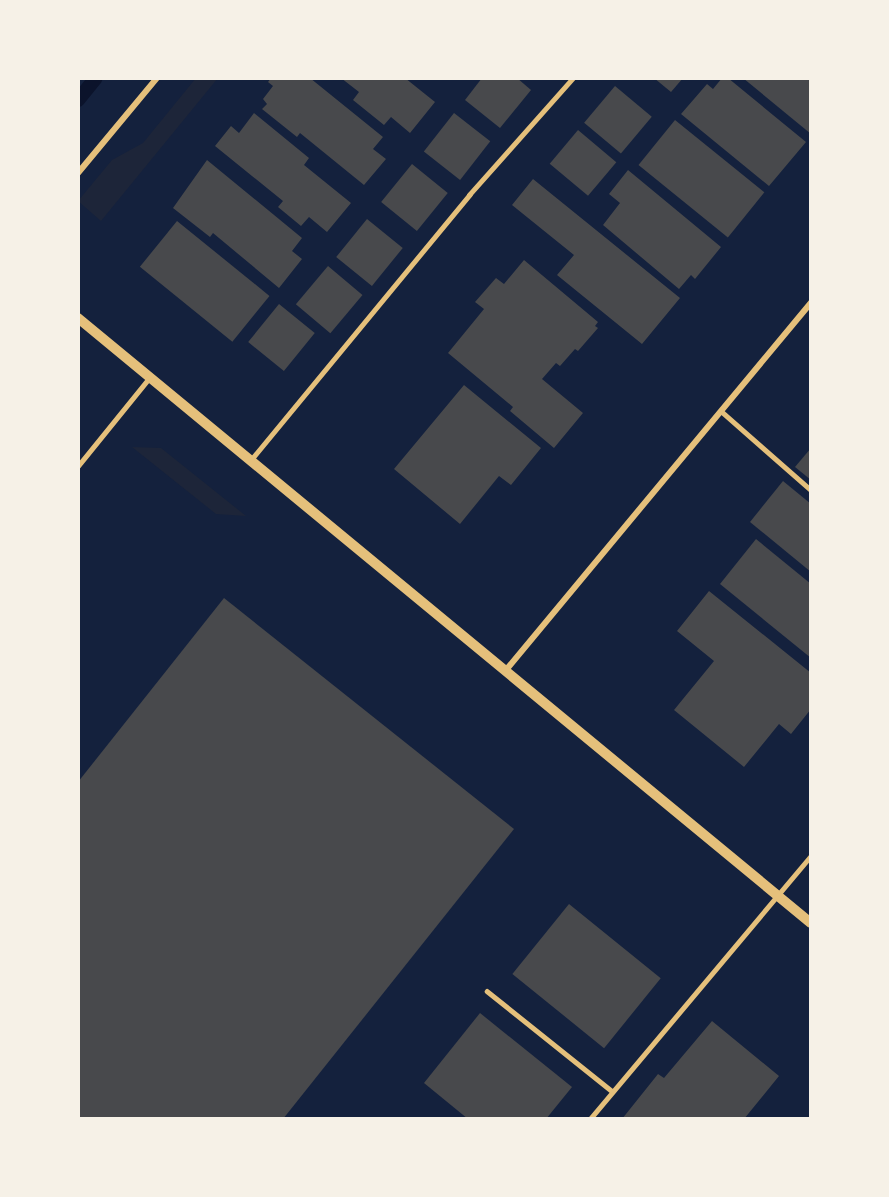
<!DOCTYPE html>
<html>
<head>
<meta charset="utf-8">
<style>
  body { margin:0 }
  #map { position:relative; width:889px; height:1197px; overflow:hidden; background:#14213d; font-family:"Noto Serif",serif }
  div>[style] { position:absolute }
  .green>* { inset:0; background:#1d2539 }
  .stream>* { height:14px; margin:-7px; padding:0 7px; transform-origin:7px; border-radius:7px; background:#0b132b }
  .building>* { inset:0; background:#48494c; transform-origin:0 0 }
  .service>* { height:4.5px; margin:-2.25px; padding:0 2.25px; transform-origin:2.25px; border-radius:2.25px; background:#e5c07b }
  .minor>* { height:6px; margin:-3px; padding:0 3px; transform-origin:3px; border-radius:3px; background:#e5c07b }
  .tertiary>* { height:10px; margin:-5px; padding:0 5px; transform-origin:5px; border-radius:5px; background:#e5c07b }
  span { translate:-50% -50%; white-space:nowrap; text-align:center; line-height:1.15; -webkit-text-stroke:6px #f6f1e7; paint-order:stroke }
  .frame { position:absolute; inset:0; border:80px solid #f6f1e7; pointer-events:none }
</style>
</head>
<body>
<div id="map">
  <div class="green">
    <i style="clip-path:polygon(196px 78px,218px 78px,101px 221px,78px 201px,112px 160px,143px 143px)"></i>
    <i style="clip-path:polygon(132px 447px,161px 448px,246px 516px,216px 514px)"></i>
  </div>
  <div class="stream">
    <i style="left:78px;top:100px;width:28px;rotate:-51deg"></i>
  </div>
  <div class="building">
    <i style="clip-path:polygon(271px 78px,310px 78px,383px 137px,373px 149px,386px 159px,364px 185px,300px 133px,297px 137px,262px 109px,267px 104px,263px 99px,273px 86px,268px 82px)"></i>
    <i style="clip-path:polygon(341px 78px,405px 78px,435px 102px,410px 133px,391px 117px,384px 125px,353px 100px,359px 92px)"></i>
    <i style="clip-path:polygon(482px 78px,517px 78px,531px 90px,500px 128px,465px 100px)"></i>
    <i style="clip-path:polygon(654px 78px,683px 78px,671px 92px)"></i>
    <i style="clip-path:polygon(722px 78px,728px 78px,806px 142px,769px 186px,681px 114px,707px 84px,713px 89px)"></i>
    <i style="clip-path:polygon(743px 78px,811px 78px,811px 134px)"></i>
    <i style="left:615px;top:86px;width:48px;height:48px;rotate:40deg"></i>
    <i style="clip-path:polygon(254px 113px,309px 158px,304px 165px,351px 203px,327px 232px,309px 217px,301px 226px,278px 207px,283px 201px,215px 146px,231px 126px,239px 133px)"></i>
    <i style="left:454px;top:113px;width:46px;height:49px;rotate:38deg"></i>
    <i style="left:675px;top:120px;width:115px;height:58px;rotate:39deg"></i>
    <i style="left:578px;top:130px;width:50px;height:44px;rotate:40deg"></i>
    <i style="clip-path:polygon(207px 160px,302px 238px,292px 251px,302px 259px,279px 288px,213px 233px,210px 237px,173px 208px)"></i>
    <i style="left:412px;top:164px;width:46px;height:49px;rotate:39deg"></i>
    <i style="clip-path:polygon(628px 170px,721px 247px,695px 279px,691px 275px,679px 289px,603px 225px,620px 203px,609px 194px)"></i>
    <i style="clip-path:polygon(533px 179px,680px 298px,642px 344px,557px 275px,574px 255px,512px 205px)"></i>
    <i style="left:367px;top:219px;width:46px;height:49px;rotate:39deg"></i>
    <i style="left:177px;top:221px;width:119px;height:59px;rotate:39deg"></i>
    <i style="clip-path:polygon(524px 260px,598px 322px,595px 326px,598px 328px,578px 351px,575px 349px,560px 366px,556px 363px,542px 379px,583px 413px,554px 448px,510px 411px,513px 407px,448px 353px,484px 309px,475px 302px,496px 278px,504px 284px)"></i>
    <i style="left:328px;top:266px;width:45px;height:50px;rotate:40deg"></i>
    <i style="left:279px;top:304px;width:46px;height:49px;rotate:39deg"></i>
    <i style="clip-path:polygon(464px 385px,541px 448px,511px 485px,499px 476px,460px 524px,394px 469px)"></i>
    <i style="clip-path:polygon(811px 448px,811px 480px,795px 467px)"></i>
    <i style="clip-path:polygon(783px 481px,811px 504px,811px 572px,750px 522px)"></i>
    <i style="clip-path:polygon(756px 539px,811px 584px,811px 658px,720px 584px)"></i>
    <i style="clip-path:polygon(709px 591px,811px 673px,811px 709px,791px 734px,779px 724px,744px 767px,674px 710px,714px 661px,677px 631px)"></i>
    <i style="clip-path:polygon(224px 598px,514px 829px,283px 1119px,78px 1119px,78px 782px)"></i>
    <i style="left:569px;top:904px;width:118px;height:90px;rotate:39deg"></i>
    <i style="clip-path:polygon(480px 1013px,572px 1087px,546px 1119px,468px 1119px,424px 1083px)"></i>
    <i style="clip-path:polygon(712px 1021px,779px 1076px,744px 1119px,622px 1119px,658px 1074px,664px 1078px)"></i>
  </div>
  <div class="service">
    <i style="left:721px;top:411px;width:120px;rotate:41.3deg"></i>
    <i style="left:250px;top:461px;width:345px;rotate:-50.5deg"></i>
    <i style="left:469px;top:195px;width:157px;rotate:-48.4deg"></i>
    <i style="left:78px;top:466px;width:114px;rotate:-51deg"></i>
    <i style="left:487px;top:991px;width:160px;rotate:38.7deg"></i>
    <i style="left:590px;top:1119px;width:344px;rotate:-50deg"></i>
  </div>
  <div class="minor">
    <i style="left:78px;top:173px;width:124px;rotate:-50.3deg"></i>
    <i style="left:506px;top:670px;width:478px;rotate:-50.3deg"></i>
  </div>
  <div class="tertiary">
    <i style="left:78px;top:318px;width:950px;rotate:39.54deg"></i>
  </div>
  <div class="frame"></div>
</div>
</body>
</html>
